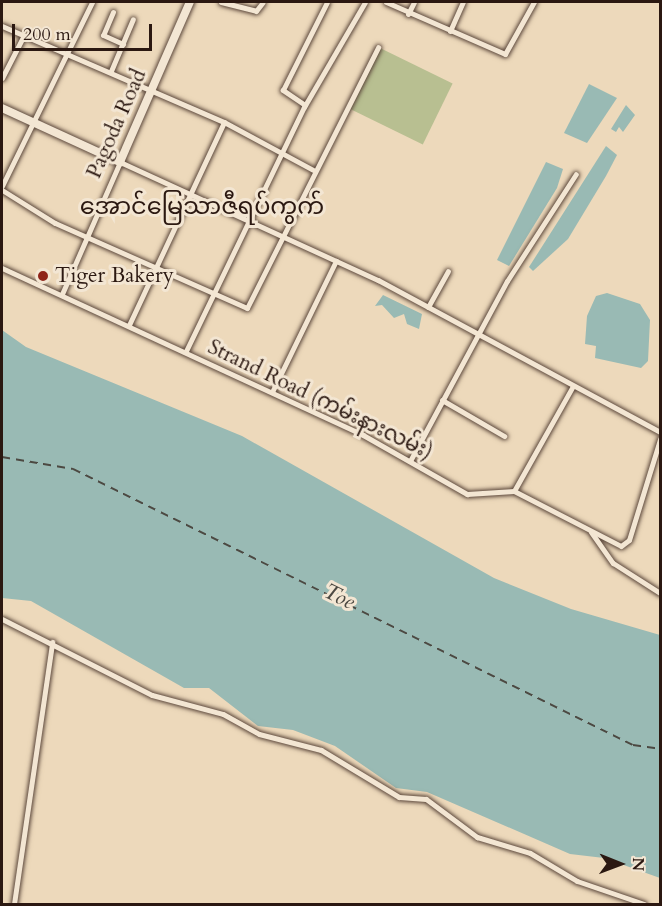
<!DOCTYPE html>
<html>
<head>
<meta charset="utf-8">
<style>
  body { margin:0 }
  #map { position:relative; width:662px; height:906px; overflow:hidden; background:#edd9bb; font-family:Cardo,"Noto Sans Myanmar",serif }
  div>[style] { position:absolute }
  .green>* { inset:0; background:#b8bf91; transform-origin:0 0 }
  .water>* { inset:0; background:#99bab4 }
  .ferry>* { height:1.5px; margin-top:-0.75px; transform-origin:0; background:repeating-linear-gradient(90deg,#4c4942 0 8px,transparent 0 14px) }
  .roads { filter:drop-shadow(0 0 2px #5c483c) drop-shadow(0 0 2px #5c483c) }
  .street>* { height:5px; margin:-2.5px; padding:0 2.5px; transform-origin:2.5px; border-radius:2.5px; background:#f3e6d3 }
  .secondary>* { height:8px; margin:-4px; padding:0 4px; transform-origin:4px; border-radius:4px; background:#f3e6d3 }
  .dots>* { width:16px; height:16px; translate:-50% -50%; box-sizing:border-box; border:3px solid #f3e6d3; border-radius:50% }
  span { translate:-50% -50%; white-space:nowrap; text-align:center; line-height:1.15; -webkit-text-stroke:6px #f3e6d3; paint-order:stroke }
  .street-label { font-size:21px; color:#2b1811 }
  .poi-label { font-size:21px; color:#2b1811 }
  .left { translate:0 -50%; text-align:left }
  .water-label { font-size:22px; color:#4c4942; font-style:italic }
  .quarter-label { font-size:24px; color:#2b1811 }
  .frame { position:absolute; inset:0; border:3px solid #2b1811; pointer-events:none }
  .north { position:absolute; left:590px; top:834px; width:60px; height:60px; -webkit-text-stroke:4px #f3e6d3; paint-order:stroke; rotate:91deg; font-size:16px; font-weight:700; line-height:24px; text-align:center; color:#2b1811 }
  .north::after { content:''; display:block; margin:auto; width:21px; height:27px; background:#2b1811; clip-path:polygon(50% 0,100% 100%,50% 72%,0 100%) }
  .scale { position:absolute; left:12px; top:24px; width:140px; height:27px; box-sizing:border-box; border:3px solid #2b1811; border-top:0; padding-left:8px; font-size:18px; line-height:21px; white-space:nowrap; color:#2b1811; -webkit-text-stroke:4px #f3e6d3; paint-order:stroke }
</style>
</head>
<body>
<div id="map">
  <div class="green">
    <i style="left:378px;top:47px;width:83px;height:68px;rotate:26deg"></i>
  </div>
  <div class="water">
    <i style="clip-path:polygon(589px 84px,617px 98px,587px 143px,564px 133px)"></i>
    <i style="clip-path:polygon(626px 105px,635px 115px,623px 132px,619px 127px,616px 132px,611px 129px)"></i>
    <i style="clip-path:polygon(606px 146px,617px 155px,606px 176px,568px 239px,533px 271px,529px 267px)"></i>
    <i style="clip-path:polygon(546px 162px,563px 169px,557px 188px,509px 266px,497px 260px)"></i>
    <i style="clip-path:polygon(607px 293px,640px 304px,650px 320px,648px 361px,641px 368px,595px 358px,596px 346px,585px 344px,587px 316px,596px 296px)"></i>
    <i style="clip-path:polygon(383px 295px,422px 314px,419px 329px,407px 324px,404px 314px,394px 318px,382px 305px,375px 306px)"></i>
    <i style="clip-path:polygon(2px 330px,26px 347px,242px 436px,494px 578px,571px 609px,660px 635px,660px 878px,604px 858px,570px 854px,427px 792px,396px 788px,335px 746px,293px 730px,258px 726px,209px 688px,184px 688px,31px 601px,2px 598px)"></i>
  </div>
  <div class="ferry">
    <i style="left:2px;top:457px;width:72px;rotate:9.6deg"></i>
    <i style="left:73px;top:469px;width:624px;rotate:26.24deg"></i>
    <i style="left:633px;top:745px;width:27px;rotate:8deg"></i>
  </div>
  <div class="roads">
    <div class="street">
      <i style="left:221px;top:2px;width:36px;rotate:14deg"></i>
      <i style="left:256px;top:11px;width:11px;rotate:-52deg"></i>
      <i style="left:386px;top:2px;width:130px;rotate:23.6deg"></i>
      <i style="left:505px;top:54px;width:60px;rotate:-60.9deg"></i>
      <i style="left:113px;top:12px;width:25px;rotate:113deg"></i>
      <i style="left:103px;top:35px;width:22px;rotate:24deg"></i>
      <i style="left:408px;top:14px;width:13px;rotate:-63deg"></i>
      <i style="left:2px;top:26px;width:242px;rotate:23.4deg"></i>
      <i style="left:224px;top:122px;width:101px;rotate:28.3deg"></i>
      <i style="left:450px;top:31px;width:32px;rotate:-66deg"></i>
      <i style="left:111px;top:71px;width:56px;rotate:-67.1deg"></i>
      <i style="left:2px;top:78px;width:48px;rotate:-62.9deg"></i>
      <i style="left:305px;top:105px;width:27px;rotate:-146deg"></i>
      <i style="left:283px;top:90px;width:98px;rotate:-63.4deg"></i>
      <i style="left:2px;top:186px;width:205px;rotate:-63.9deg"></i>
      <i style="left:2px;top:190px;width:62px;rotate:31.9deg"></i>
      <i style="left:55px;top:223px;width:210px;rotate:23.9deg"></i>
      <i style="left:247px;top:308px;width:292px;rotate:-63.3deg"></i>
      <i style="left:2px;top:268px;width:398px;rotate:24.8deg"></i>
      <i style="left:363px;top:435px;width:120px;rotate:29.6deg"></i>
      <i style="left:467px;top:494px;width:47px;rotate:-3.7deg"></i>
      <i style="left:514px;top:491px;width:120px;rotate:27.2deg"></i>
      <i style="left:621px;top:546px;width:10px;rotate:-37deg"></i>
      <i style="left:629px;top:540px;width:106px;rotate:-72.9deg"></i>
      <i style="left:62px;top:294px;width:144px;rotate:-66.3deg"></i>
      <i style="left:120px;top:162px;width:284px;rotate:24.6deg"></i>
      <i style="left:378px;top:280px;width:320px;rotate:28.3deg"></i>
      <i style="left:428px;top:307px;width:41px;rotate:-60.9deg"></i>
      <i style="left:129px;top:325px;width:224px;rotate:-64.9deg"></i>
      <i style="left:186px;top:351px;width:271px;rotate:-64.2deg"></i>
      <i style="left:304px;top:107px;width:121px;rotate:-59.8deg"></i>
      <i style="left:272px;top:392px;width:146px;rotate:-64deg"></i>
      <i style="left:442px;top:400px;width:72px;rotate:30.1deg"></i>
      <i style="left:410px;top:461px;width:204px;rotate:-61.7deg"></i>
      <i style="left:507px;top:281px;width:127px;rotate:-57.2deg"></i>
      <i style="left:514px;top:491px;width:120px;rotate:-60.7deg"></i>
      <i style="left:591px;top:532px;width:38px;rotate:55deg"></i>
      <i style="left:613px;top:563px;width:56px;rotate:32.6deg"></i>
      <i style="left:2px;top:619px;width:168px;rotate:26.9deg"></i>
      <i style="left:152px;top:695px;width:73px;rotate:15deg"></i>
      <i style="left:223px;top:714px;width:41px;rotate:29.1deg"></i>
      <i style="left:259px;top:734px;width:64px;rotate:14.5deg"></i>
      <i style="left:321px;top:750px;width:91px;rotate:31.1deg"></i>
      <i style="left:399px;top:797px;width:27px;rotate:4deg"></i>
      <i style="left:426px;top:799px;width:64px;rotate:36.7deg"></i>
      <i style="left:477px;top:837px;width:55px;rotate:16.8deg"></i>
      <i style="left:530px;top:853px;width:55px;rotate:30.8deg"></i>
      <i style="left:577px;top:881px;width:71px;rotate:18.9deg"></i>
      <i style="left:14px;top:904px;width:265px;rotate:-81.7deg"></i>
    </div>
    <div class="secondary">
      <i style="left:2px;top:108px;width:130px;rotate:24.6deg"></i>
      <i style="left:120px;top:162px;width:175px;rotate:-66.4deg"></i>
    </div>
  </div>
  <div class="dots">
    <i style="left:43px;top:276px;background:#8f2418"></i>
  </div>
  <div class="street-label">
    <span style="left:117px;top:124px;rotate:-66deg">Pagoda Road</span>
    <span style="left:320px;top:400px;rotate:26deg">Strand Road (ကမ်းနားလမ်း)</span>
  </div>
  <div class="poi-label">
    <span class="left" style="left:55px;top:276px">Tiger Bakery</span>
  </div>
  <div class="water-label">
    <span style="left:339px;top:597px;rotate:26deg">Toe</span>
  </div>
  <div class="quarter-label">
    <span style="left:202px;top:207px">အောင်မြေသာဇီရပ်ကွက်</span>
  </div>
  <div class="frame"></div>
  <div class="north">N</div>
  <div class="scale">200 m</div>
</div>
</body>
</html>
